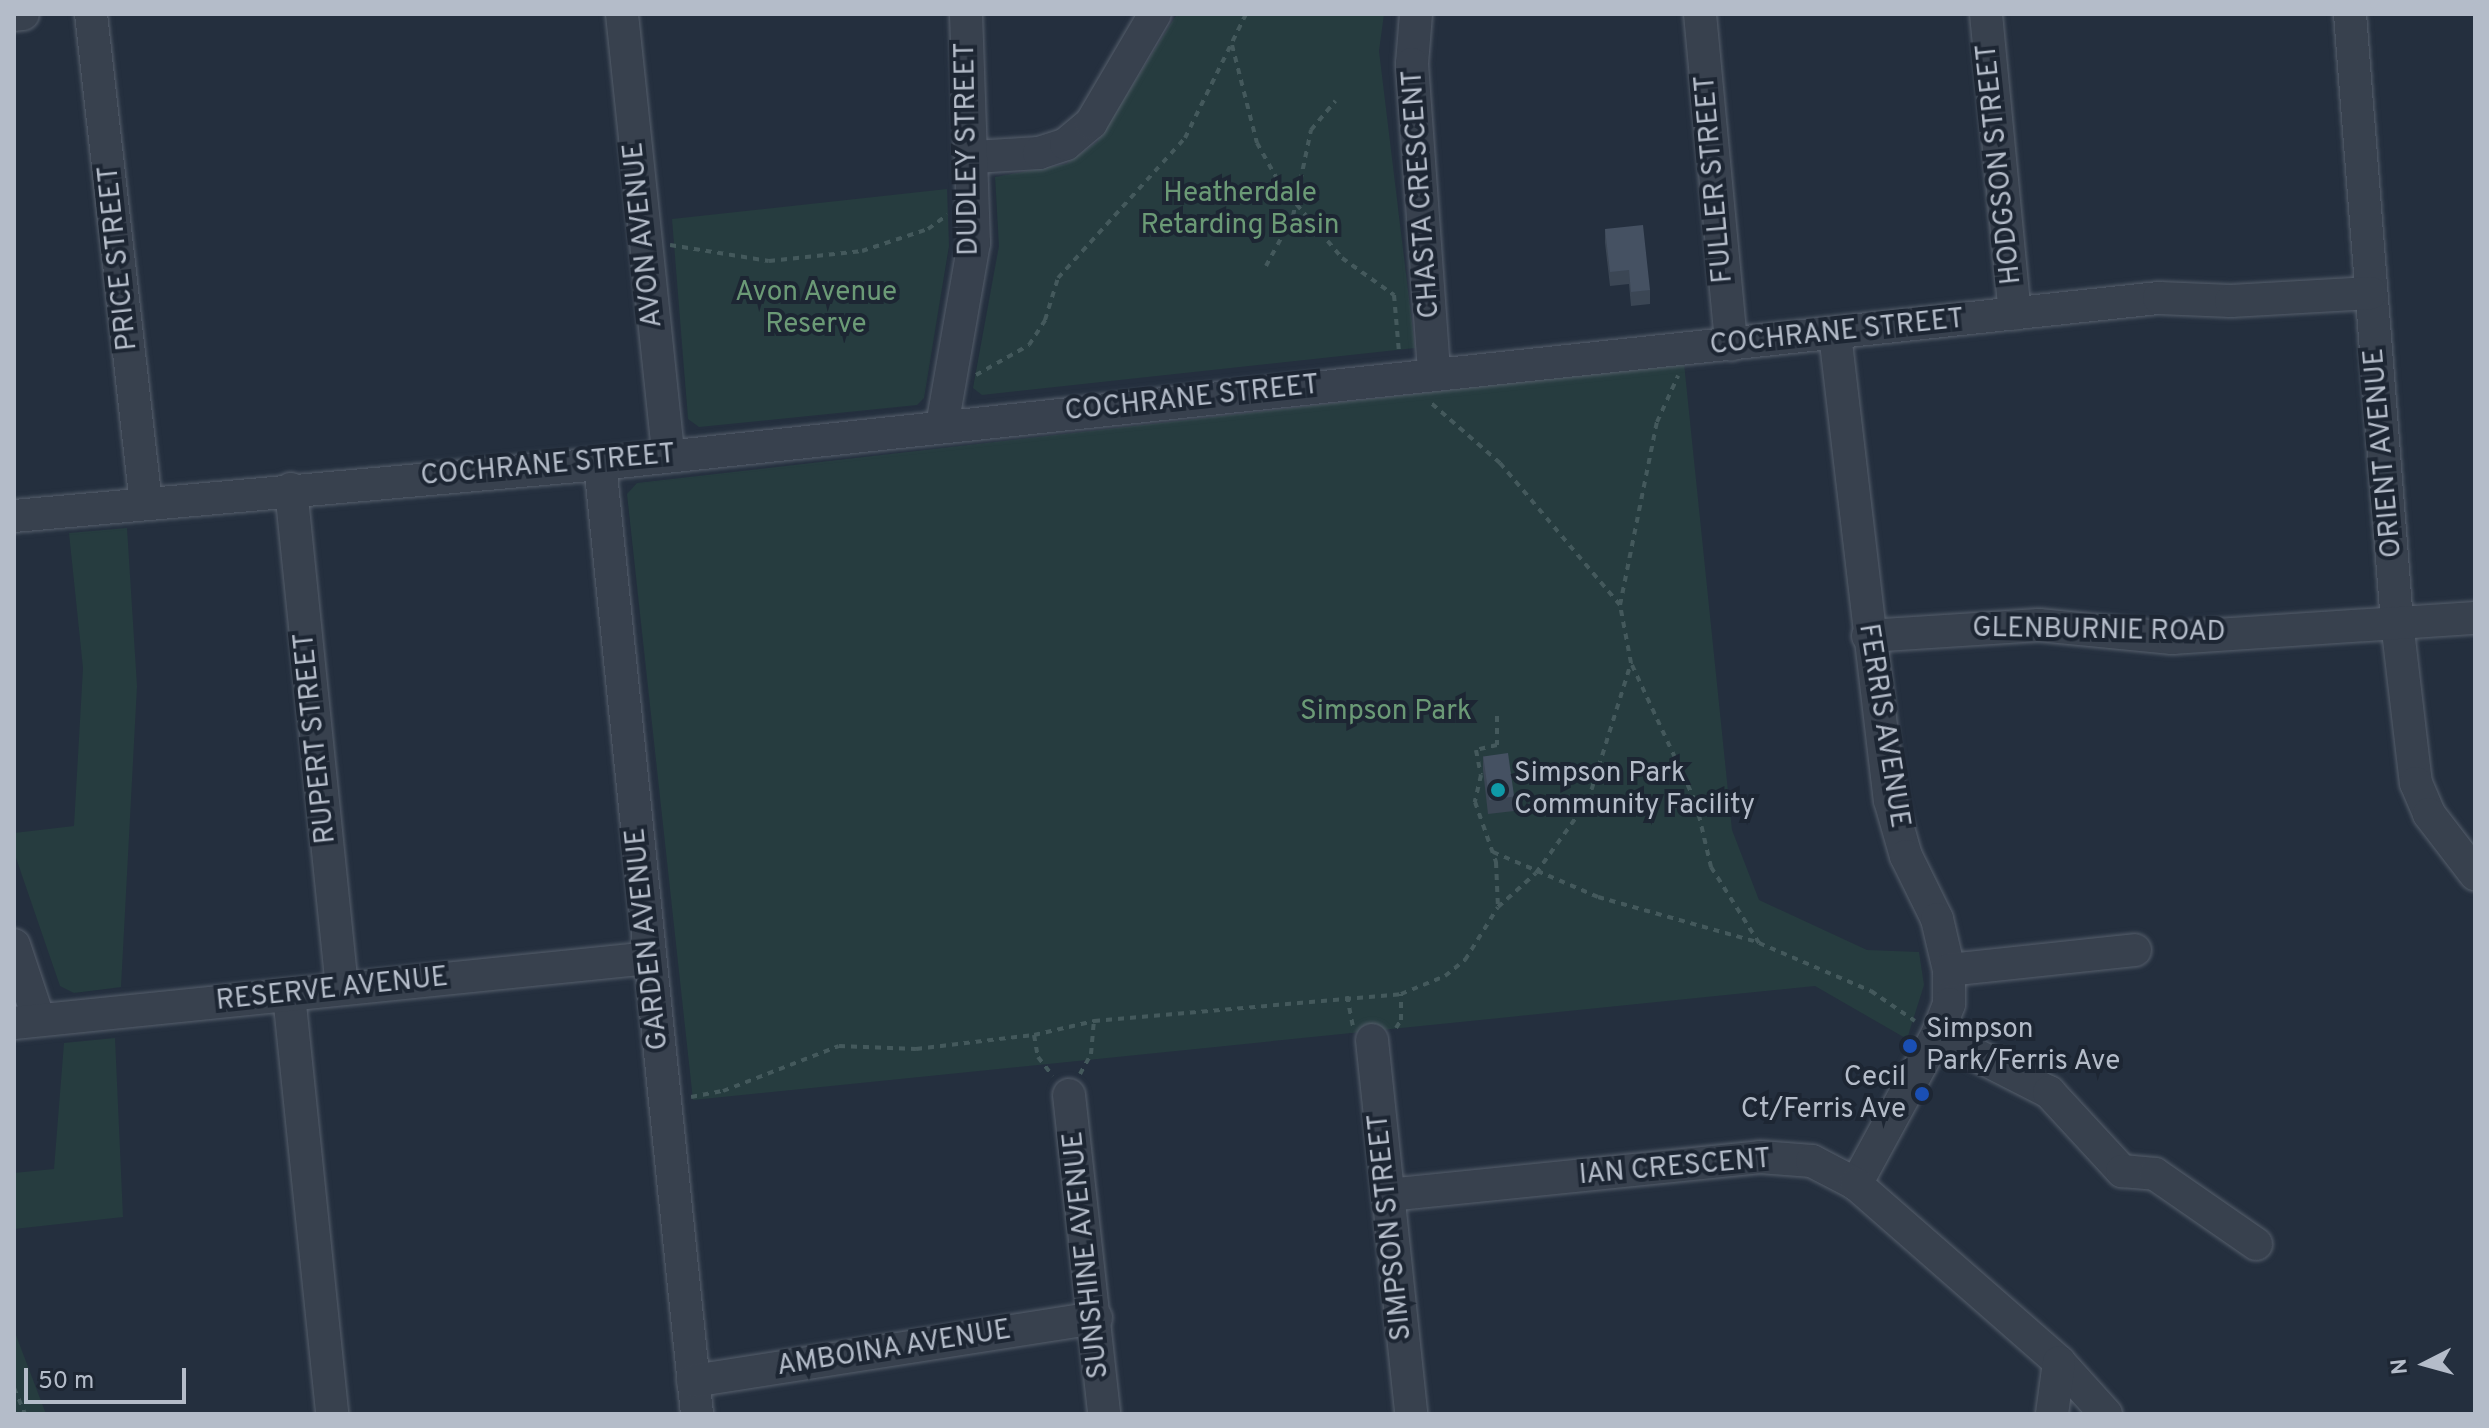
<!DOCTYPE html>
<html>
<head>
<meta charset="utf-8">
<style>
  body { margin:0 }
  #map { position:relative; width:2489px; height:1428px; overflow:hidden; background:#242f3e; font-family:Overpass,sans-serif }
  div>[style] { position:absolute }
  .green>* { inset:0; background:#263c3f }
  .path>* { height:4px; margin-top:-2px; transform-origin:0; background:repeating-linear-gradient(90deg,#44595c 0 6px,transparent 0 12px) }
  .roads { filter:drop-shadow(0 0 2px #565f6c) drop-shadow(0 0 2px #565f6c) }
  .minor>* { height:32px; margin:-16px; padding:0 16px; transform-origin:16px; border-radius:16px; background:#38414e }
  .wall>* { inset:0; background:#3b4654 }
  .building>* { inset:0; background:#455162; transform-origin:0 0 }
  .dots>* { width:22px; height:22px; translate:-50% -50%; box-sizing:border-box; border:4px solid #1d2633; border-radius:50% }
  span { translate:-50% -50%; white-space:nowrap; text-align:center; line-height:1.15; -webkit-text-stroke:8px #1d2633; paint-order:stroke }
  .street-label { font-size:28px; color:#b4bcc9 }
  .park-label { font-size:28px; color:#6b9a76 }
  .poi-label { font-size:28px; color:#b4bcc9 }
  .left { translate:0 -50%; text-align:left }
  .right { translate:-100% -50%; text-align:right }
  .frame { position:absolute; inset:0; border:16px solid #b4bcc9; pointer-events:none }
  .north { position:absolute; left:2385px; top:1324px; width:80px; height:80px; -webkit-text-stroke:6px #1d2633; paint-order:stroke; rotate:264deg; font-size:22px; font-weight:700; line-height:32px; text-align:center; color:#b4bcc9 }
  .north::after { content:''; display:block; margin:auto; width:28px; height:36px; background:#b4bcc9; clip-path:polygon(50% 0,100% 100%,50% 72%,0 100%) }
  .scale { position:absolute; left:24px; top:1368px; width:162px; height:36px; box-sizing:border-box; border:4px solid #b4bcc9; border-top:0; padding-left:10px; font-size:24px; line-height:28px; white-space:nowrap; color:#b4bcc9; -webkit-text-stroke:6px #1d2633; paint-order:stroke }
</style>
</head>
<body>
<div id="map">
  <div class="green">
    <i style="clip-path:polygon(1177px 14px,1384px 14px,1379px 51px,1415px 348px,982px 395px,973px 388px,999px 246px,995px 177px,1066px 164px,1097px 142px)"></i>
    <i style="clip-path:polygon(947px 189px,949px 246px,924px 398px,917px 405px,699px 427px,688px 419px,672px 219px)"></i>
    <i style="clip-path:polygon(1684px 363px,1732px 830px,1759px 900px,1867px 950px,1919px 952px,1924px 985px,1907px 1039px,1815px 986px,693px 1100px,627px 494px,637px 483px)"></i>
    <i style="clip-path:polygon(127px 528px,137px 686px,121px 987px,74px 993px,60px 986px,14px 852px,14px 833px,74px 826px,83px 668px,69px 533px)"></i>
    <i style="clip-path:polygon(115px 1038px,123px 1217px,14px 1229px,14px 1173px,54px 1169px,64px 1043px)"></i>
    <i style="clip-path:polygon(14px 1330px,46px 1414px,14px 1414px)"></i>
  </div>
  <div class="path">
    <i style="left:1232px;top:45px;width:101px;rotate:75.7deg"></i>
    <i style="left:1257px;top:143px;width:49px;rotate:60.8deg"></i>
    <i style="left:1281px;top:186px;width:94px;rotate:49.7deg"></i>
    <i style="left:1342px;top:258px;width:64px;rotate:35.4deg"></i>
    <i style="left:1394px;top:295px;width:57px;rotate:85deg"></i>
    <i style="left:670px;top:245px;width:100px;rotate:9.2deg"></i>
    <i style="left:769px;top:261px;width:94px;rotate:-6.1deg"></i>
    <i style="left:862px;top:251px;width:70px;rotate:-18.4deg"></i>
    <i style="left:928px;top:229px;width:24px;rotate:-36deg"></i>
    <i style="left:1266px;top:266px;width:57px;rotate:-61.6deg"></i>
    <i style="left:1293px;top:216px;width:88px;rotate:-78.2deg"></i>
    <i style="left:1311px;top:130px;width:38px;rotate:-50deg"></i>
    <i style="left:976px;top:375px;width:61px;rotate:-29.5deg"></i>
    <i style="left:1029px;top:345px;width:30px;rotate:-57deg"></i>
    <i style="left:1045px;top:320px;width:44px;rotate:-72.8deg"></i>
    <i style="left:1058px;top:278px;width:189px;rotate:-47.8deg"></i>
    <i style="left:1185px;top:138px;width:138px;rotate:-63.8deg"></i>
    <i style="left:1620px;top:605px;width:187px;rotate:-78.6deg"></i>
    <i style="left:1657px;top:422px;width:51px;rotate:-65.5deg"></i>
    <i style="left:1632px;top:665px;width:152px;rotate:65.1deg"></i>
    <i style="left:1696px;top:803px;width:66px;rotate:76.8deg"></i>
    <i style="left:1711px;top:867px;width:90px;rotate:57.7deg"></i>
    <i style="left:1759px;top:943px;width:122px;rotate:23.2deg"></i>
    <i style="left:1871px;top:991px;width:53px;rotate:34.3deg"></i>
    <i style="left:1497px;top:716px;width:29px;rotate:90deg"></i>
    <i style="left:1497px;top:745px;width:22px;rotate:167deg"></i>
    <i style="left:1476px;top:750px;width:25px;rotate:79deg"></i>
    <i style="left:1481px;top:775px;width:28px;rotate:103deg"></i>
    <i style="left:1475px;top:802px;width:64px;rotate:70.7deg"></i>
    <i style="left:1496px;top:862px;width:45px;rotate:87.5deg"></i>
    <i style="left:1493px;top:852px;width:114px;rotate:23.2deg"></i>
    <i style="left:1598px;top:897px;width:165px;rotate:15.8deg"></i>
    <i style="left:1347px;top:996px;width:31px;rotate:79deg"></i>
    <i style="left:1396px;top:1028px;width:9px;rotate:-58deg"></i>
    <i style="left:1401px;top:1020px;width:26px;rotate:-90deg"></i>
    <i style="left:1034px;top:1035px;width:22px;rotate:80deg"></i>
    <i style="left:1038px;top:1057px;width:24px;rotate:52deg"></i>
    <i style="left:1080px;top:1074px;width:23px;rotate:-61deg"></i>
    <i style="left:1091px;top:1054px;width:32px;rotate:-85deg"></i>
    <i style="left:691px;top:1097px;width:33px;rotate:-11deg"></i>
    <i style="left:723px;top:1091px;width:124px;rotate:-21.2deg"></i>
    <i style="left:839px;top:1046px;width:77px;rotate:2.2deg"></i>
    <i style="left:916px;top:1049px;width:119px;rotate:-6.8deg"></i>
    <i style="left:1034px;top:1035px;width:62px;rotate:-13.1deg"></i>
    <i style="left:1094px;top:1021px;width:308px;rotate:-5deg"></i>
    <i style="left:1401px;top:994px;width:48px;rotate:-22.2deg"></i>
    <i style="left:1445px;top:976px;width:26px;rotate:-39deg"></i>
    <i style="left:1465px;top:960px;width:62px;rotate:-58.1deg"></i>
    <i style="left:1498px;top:907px;width:51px;rotate:-41.8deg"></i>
    <i style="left:1536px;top:873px;width:89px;rotate:-54.2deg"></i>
    <i style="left:1588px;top:801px;width:145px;rotate:-72.7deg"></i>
    <i style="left:1631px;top:663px;width:59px;rotate:-100.7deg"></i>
    <i style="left:1620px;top:605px;width:186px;rotate:-130.2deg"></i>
    <i style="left:1500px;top:463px;width:91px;rotate:-139deg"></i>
    <i style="left:14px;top:1388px;width:28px;rotate:67deg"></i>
  </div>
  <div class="roads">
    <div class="minor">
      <i style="left:91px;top:14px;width:491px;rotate:83.6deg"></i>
      <i style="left:622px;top:14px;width:443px;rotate:84deg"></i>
      <i style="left:1416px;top:14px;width:50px;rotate:94.6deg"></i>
      <i style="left:1412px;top:64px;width:310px;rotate:85.9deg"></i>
      <i style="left:1700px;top:14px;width:332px;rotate:84.6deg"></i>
      <i style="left:1986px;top:14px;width:301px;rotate:84.5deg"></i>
      <i style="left:2350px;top:14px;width:610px;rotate:85.58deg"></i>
      <i style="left:2397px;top:622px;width:162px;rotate:83.3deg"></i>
      <i style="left:2416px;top:783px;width:34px;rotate:67deg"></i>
      <i style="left:2429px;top:814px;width:76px;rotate:52.5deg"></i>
      <i style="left:14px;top:15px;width:9px;rotate:-6deg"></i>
      <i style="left:974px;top:157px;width:65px;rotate:-3.5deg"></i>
      <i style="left:1039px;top:153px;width:28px;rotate:-18deg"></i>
      <i style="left:1066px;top:144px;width:33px;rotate:-40deg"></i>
      <i style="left:1091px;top:123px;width:126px;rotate:-59.6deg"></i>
      <i style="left:1835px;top:334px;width:469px;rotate:83.3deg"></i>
      <i style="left:1890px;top:800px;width:58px;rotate:74.1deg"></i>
      <i style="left:1906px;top:856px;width:70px;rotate:63.8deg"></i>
      <i style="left:1937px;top:919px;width:52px;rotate:76.8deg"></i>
      <i style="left:1949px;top:970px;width:34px;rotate:90deg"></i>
      <i style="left:1949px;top:1004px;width:33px;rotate:111deg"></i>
      <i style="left:1937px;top:1035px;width:170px;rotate:118.5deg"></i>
      <i style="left:942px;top:426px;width:186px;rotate:-80.1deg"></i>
      <i style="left:974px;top:243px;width:229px;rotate:-92deg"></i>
      <i style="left:600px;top:464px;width:955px;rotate:84.17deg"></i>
      <i style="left:291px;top:489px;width:502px;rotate:84.16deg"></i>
      <i style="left:14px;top:516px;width:588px;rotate:-5.07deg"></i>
      <i style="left:600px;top:464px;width:1568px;rotate:-6.08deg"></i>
      <i style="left:2159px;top:298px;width:72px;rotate:2.4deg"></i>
      <i style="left:2231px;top:301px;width:140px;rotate:-3.3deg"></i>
      <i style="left:1868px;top:636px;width:171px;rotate:-3.7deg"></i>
      <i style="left:2039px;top:625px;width:134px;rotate:5.6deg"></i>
      <i style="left:2172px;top:638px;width:304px;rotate:-3.8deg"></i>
      <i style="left:14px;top:945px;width:79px;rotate:71.6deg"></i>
      <i style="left:1949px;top:970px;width:187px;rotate:-6.1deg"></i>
      <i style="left:289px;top:995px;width:421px;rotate:84.1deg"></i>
      <i style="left:14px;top:1023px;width:638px;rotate:-5.84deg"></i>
      <i style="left:1937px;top:1035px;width:126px;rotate:27deg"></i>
      <i style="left:2049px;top:1092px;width:108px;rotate:47.3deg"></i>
      <i style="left:2122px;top:1171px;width:33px;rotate:5deg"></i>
      <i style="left:2155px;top:1174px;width:123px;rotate:34.7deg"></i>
      <i style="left:1372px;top:1040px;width:376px;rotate:84deg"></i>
      <i style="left:1069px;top:1095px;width:321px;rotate:83.7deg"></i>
      <i style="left:1388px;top:1195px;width:374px;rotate:-5.8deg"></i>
      <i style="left:1760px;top:1157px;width:52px;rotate:4.4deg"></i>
      <i style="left:1812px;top:1161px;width:50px;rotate:27.6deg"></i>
      <i style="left:1856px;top:1184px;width:270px;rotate:41.2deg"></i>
      <i style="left:2059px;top:1362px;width:70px;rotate:47.9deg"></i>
      <i style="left:693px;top:1381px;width:408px;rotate:-8.9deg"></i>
      <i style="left:2052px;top:1414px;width:52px;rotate:-82.3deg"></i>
    </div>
  </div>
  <div class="wall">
    <i style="clip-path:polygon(1605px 229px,1650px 290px,1650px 304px,1631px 306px,1629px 284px,1610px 286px,1605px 243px)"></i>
    <i style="clip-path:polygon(1483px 756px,1514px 797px,1514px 811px,1488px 814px,1483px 770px)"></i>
  </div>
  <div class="building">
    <i style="clip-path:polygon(1643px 225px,1650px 290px,1631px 292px,1629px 270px,1610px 272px,1605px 229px)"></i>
    <i style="left:1508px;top:753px;width:44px;height:25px;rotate:82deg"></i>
  </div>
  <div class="dots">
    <i style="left:1498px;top:790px;background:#0f9aa8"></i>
    <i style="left:1910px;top:1046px;background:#1a4fb4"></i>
    <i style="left:1922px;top:1094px;background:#1a4fb4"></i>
  </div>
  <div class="street-label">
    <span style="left:968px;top:149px;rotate:-91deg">DUDLEY STREET</span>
    <span style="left:2000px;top:164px;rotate:-96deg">HODGSON STREET</span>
    <span style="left:1715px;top:179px;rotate:-95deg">FULLER STREET</span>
    <span style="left:1422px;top:194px;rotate:-94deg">CHASTA CRESCENT</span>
    <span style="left:644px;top:235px;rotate:-96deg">AVON AVENUE</span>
    <span style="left:119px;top:258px;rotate:-96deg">PRICE STREET</span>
    <span style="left:1837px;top:333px;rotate:-6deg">COCHRANE STREET</span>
    <span style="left:1192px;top:399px;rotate:-6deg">COCHRANE STREET</span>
    <span style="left:2384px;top:453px;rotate:-95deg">ORIENT AVENUE</span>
    <span style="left:548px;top:466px;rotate:-5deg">COCHRANE STREET</span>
    <span style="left:2099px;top:631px;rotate:1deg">GLENBURNIE ROAD</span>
    <span style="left:1883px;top:726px;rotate:81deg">FERRIS AVENUE</span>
    <span style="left:316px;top:738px;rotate:-96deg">RUPERT STREET</span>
    <span style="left:648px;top:939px;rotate:-96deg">GARDEN AVENUE</span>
    <span style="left:332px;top:990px;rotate:-6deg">RESERVE AVENUE</span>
    <span style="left:1675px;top:1168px;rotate:-5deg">IAN CRESCENT</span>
    <span style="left:1391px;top:1227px;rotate:-96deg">SIMPSON STREET</span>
    <span style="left:1087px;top:1255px;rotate:-96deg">SUNSHINE AVENUE</span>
    <span style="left:894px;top:1349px;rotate:-9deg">AMBOINA AVENUE</span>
  </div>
  <div class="park-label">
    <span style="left:1240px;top:210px">Heatherdale<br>Retarding Basin</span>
    <span style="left:816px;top:309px">Avon Avenue<br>Reserve</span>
    <span style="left:1386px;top:712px">Simpson Park</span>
  </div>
  <div class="poi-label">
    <span class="left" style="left:1514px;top:790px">Simpson Park<br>Community Facility</span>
    <span class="left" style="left:1926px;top:1046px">Simpson<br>Park/Ferris Ave</span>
    <span class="right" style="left:1906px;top:1094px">Cecil<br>Ct/Ferris Ave</span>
  </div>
  <div class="frame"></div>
  <div class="north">N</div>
  <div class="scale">50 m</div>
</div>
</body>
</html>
